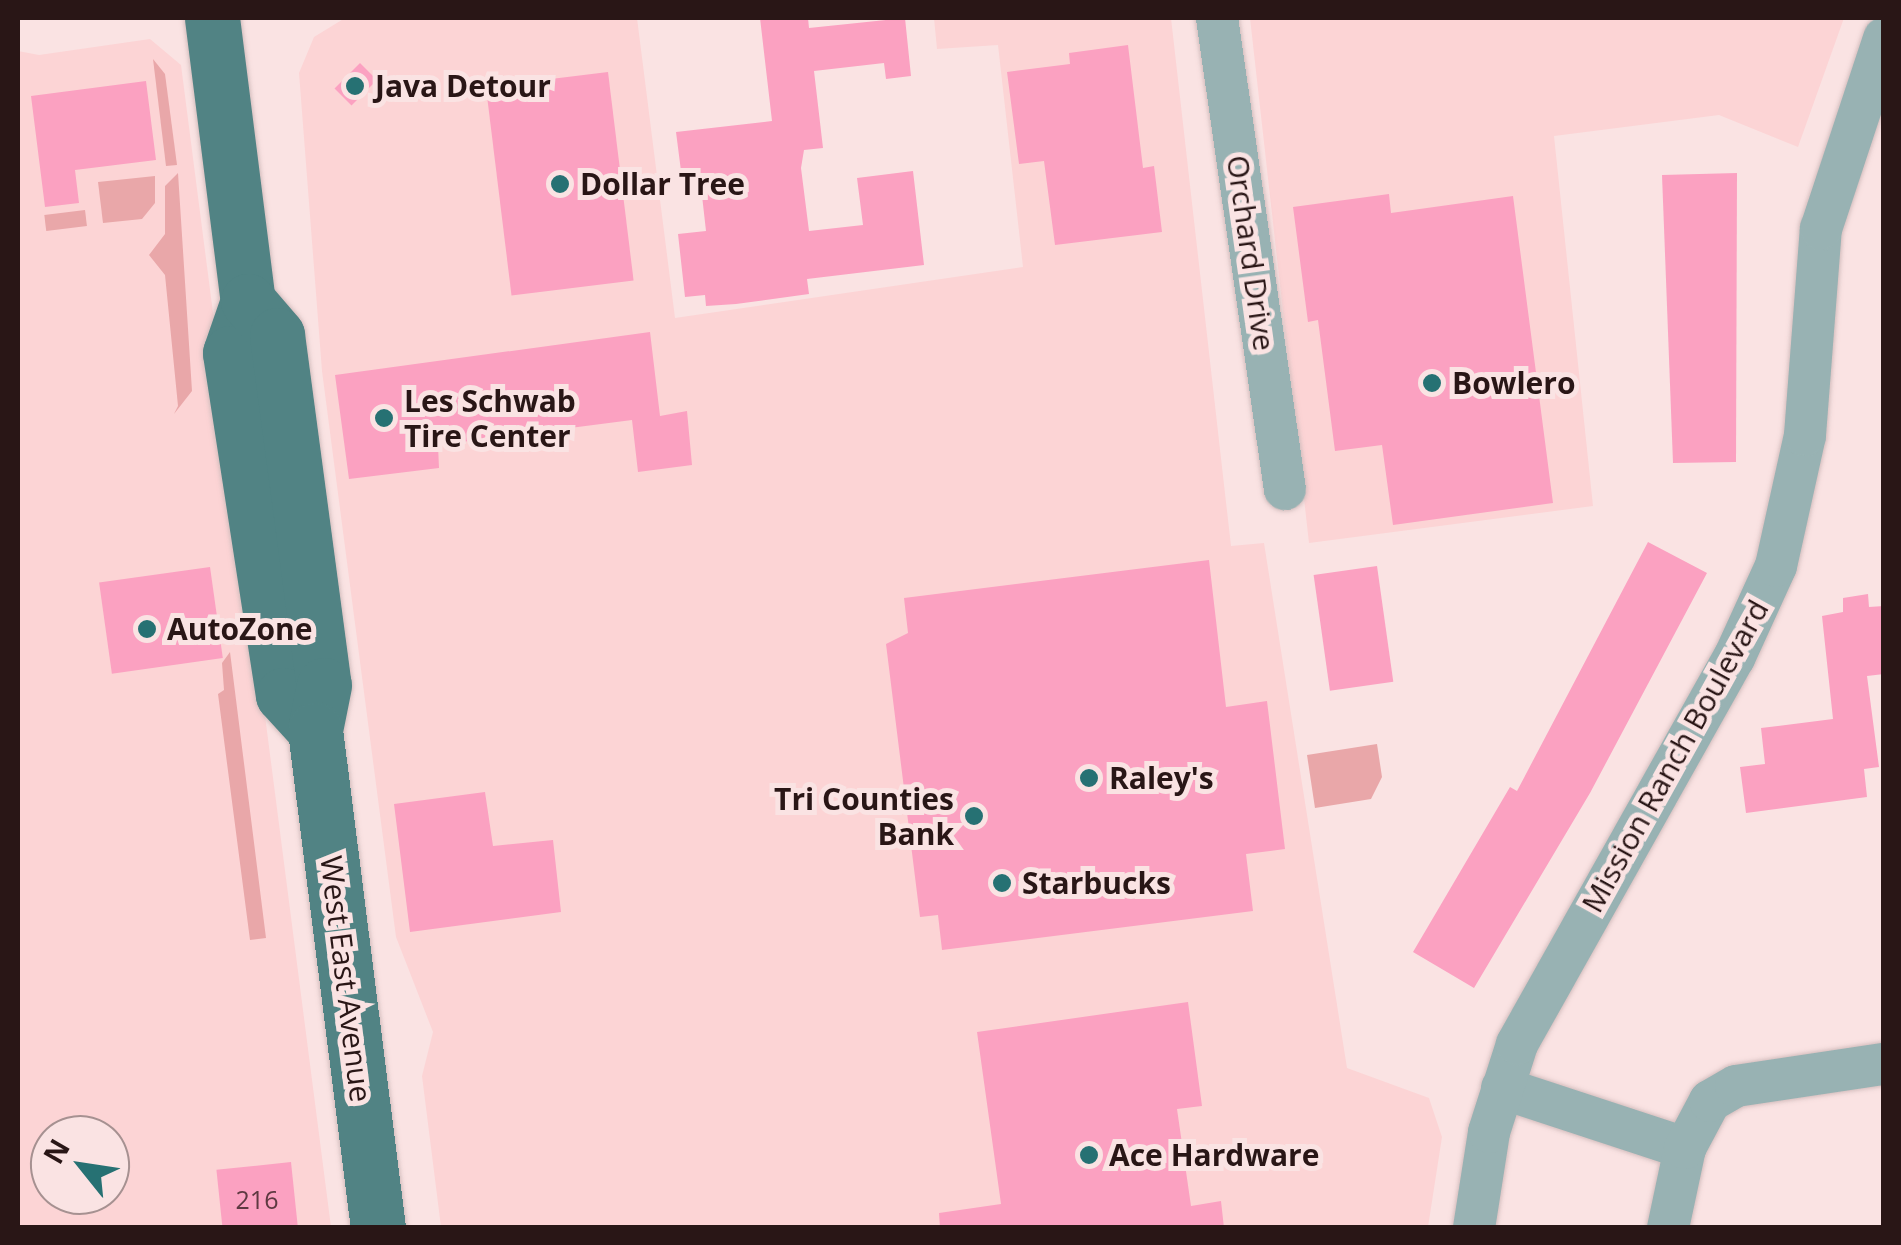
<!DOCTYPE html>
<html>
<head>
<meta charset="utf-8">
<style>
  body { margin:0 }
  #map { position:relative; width:1901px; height:1245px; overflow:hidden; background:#fae3e3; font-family:"Open Sans",sans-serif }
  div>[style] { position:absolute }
  .built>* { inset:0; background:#fcd4d5 }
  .green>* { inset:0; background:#e9a7a9; transform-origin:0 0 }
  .building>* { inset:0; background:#fba1c1; transform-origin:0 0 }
  .roads { filter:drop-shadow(0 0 2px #d4bebe) drop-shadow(0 0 2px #d4bebe) }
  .minor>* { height:42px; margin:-21px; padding:0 21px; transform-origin:21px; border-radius:21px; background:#98b2b3 }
  .major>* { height:55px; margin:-27.5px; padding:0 27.5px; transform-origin:27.5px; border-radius:27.5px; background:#518384 }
  .dots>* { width:28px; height:28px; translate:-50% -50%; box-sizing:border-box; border:5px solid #fae3e3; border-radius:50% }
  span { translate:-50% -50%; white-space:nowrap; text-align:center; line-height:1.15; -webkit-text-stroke:10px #fae3e3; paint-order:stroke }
  .number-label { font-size:25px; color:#5e3941 }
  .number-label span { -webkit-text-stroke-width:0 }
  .poi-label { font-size:30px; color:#291616; font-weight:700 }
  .left { translate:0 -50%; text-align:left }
  .right { translate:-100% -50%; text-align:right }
  .street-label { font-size:30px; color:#291616 }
  .frame { position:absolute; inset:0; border:20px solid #291616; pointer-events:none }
  .north { position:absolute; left:30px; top:1115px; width:100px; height:100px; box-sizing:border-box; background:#fae3e3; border:2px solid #a69191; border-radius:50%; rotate:300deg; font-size:28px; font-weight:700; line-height:40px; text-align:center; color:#291616 }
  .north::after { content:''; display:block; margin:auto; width:35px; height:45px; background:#267173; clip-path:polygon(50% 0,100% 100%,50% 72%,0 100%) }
</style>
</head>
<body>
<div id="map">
  <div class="built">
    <i style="clip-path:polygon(345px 18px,637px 18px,675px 318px,1023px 267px,998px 45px,937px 49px,934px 18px,1171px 18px,1231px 546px,1264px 543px,1347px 1068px,1429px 1098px,1442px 1137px,1428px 1227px,441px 1227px,422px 1076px,433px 1032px,396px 937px,322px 371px,299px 73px,314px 37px)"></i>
    <i style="clip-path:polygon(1250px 18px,1844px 18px,1798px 147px,1719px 115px,1554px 136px,1593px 506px,1309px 543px)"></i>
    <i style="clip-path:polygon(evenodd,150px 39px,181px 65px,331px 1227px,18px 1227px,18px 51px,39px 55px,150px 39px,50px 1135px,110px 1135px,110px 1195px,50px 1195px,50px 1135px)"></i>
  </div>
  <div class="green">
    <i style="clip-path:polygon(153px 59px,165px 74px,177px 165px,166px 166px)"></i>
    <i style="clip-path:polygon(178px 173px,192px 391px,174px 414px,178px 406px,165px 275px,149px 255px,165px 234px,165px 186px)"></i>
    <i style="clip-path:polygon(155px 176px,155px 203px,142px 219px,103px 223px,98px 182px)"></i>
    <i style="left:85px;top:210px;width:16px;height:41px;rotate:83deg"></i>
    <i style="clip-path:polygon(230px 652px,266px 938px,250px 940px,218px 694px,224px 690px,222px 663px)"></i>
    <i style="clip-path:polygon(1377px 744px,1382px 777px,1371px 799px,1315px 808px,1307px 755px)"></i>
  </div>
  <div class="building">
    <i style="clip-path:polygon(760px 18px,808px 18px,809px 28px,905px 18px,911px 76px,886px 79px,884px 63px,814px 71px,823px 148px,804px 150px,801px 168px,809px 231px,863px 225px,857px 178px,913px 171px,924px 265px,807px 279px,809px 294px,736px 304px,706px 306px,705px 295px,685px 297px,678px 234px,706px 231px,699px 169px,681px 171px,676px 132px,772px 121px)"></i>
    <i style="clip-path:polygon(1128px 45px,1143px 168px,1154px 166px,1162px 232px,1055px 245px,1044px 161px,1019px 164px,1007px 72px,1070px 64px,1069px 53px)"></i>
    <i style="left:360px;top:63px;width:24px;height:36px;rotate:45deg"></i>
    <i style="left:608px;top:72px;width:210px;height:123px;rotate:83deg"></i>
    <i style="clip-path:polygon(146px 81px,156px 160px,75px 170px,79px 203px,45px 207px,31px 96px)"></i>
    <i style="clip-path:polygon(1737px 173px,1736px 462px,1673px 463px,1662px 175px)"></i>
    <i style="clip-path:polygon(1389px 194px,1391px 213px,1513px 196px,1553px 503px,1393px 525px,1382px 445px,1335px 451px,1318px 320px,1308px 322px,1293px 207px)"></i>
    <i style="clip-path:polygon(650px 332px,660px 416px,687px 411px,692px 465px,638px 472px,632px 420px,438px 445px,439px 468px,349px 479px,335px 375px)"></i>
    <i style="clip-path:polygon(1648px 542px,1707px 573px,1590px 793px,1474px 988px,1413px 952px,1510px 787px,1517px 791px)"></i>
    <i style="clip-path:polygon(1209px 560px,1226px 707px,1267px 701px,1285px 849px,1246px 854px,1253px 911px,942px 950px,938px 915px,920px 917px,886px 644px,908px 633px,904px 598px)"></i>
    <i style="left:1377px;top:566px;width:117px;height:64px;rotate:82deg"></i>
    <i style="left:210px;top:567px;width:92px;height:112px;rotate:82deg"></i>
    <i style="clip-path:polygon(1868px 594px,1869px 607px,1884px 606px,1884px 674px,1867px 676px,1879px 767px,1864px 769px,1867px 797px,1746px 813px,1740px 767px,1765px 764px,1761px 728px,1833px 719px,1822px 616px,1843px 612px,1843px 598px)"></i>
    <i style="clip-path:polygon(485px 792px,493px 846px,553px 840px,561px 912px,410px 932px,394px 804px)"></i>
    <i style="clip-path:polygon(1188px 1002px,1202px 1106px,1177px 1109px,1191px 1206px,1221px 1201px,1224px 1228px,940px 1228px,939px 1213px,1001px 1204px,977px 1032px)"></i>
    <i style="left:291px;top:1162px;width:66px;height:75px;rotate:84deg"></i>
  </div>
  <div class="roads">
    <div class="minor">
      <i style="left:1217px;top:18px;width:476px;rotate:81.8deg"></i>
      <i style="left:1502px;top:1088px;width:193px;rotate:18.2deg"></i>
      <i style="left:1474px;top:1228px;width:97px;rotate:-81.1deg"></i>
      <i style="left:1489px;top:1132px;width:92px;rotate:-72.3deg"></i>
      <i style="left:1517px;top:1044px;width:443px;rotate:-60.7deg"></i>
      <i style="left:1734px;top:658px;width:101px;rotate:-65.5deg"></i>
      <i style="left:1776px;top:566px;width:134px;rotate:-77.5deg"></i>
      <i style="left:1805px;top:435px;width:207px;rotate:-85.6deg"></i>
      <i style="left:1821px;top:229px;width:201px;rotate:-71.7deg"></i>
      <i style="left:1668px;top:1228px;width:82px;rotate:-78deg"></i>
      <i style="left:1685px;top:1148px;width:53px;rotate:-62deg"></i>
      <i style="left:1710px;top:1101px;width:30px;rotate:-30deg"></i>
      <i style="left:1736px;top:1086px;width:150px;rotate:-8.5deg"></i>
    </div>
    <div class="major">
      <i style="left:212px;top:18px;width:285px;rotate:82.8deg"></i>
      <i style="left:248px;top:301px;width:55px;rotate:109.1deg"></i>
      <i style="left:230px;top:353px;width:346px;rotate:81.2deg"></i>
      <i style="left:283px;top:695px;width:47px;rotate:47.6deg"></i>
      <i style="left:248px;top:301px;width:45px;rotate:49.5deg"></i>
      <i style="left:277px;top:335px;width:353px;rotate:82.4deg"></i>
      <i style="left:324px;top:685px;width:46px;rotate:101.3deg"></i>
      <i style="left:315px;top:730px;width:502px;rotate:82.79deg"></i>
    </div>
  </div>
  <div class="dots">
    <i style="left:355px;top:86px;background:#267173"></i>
    <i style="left:560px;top:184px;background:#267173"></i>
    <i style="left:1432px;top:383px;background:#267173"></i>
    <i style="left:384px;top:418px;background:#267173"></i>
    <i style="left:147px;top:629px;background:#267173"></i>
    <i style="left:1089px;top:778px;background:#267173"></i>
    <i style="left:974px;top:816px;background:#267173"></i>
    <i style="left:1002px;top:883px;background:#267173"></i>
    <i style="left:1089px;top:1155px;background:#267173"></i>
  </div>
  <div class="number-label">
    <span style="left:257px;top:1199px">216</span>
  </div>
  <div class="poi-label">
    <span class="left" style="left:375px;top:86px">Java Detour</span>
    <span class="left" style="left:580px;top:184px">Dollar Tree</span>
    <span class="left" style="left:1452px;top:383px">Bowlero</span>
    <span class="left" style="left:404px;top:418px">Les Schwab<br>Tire Center</span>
    <span class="left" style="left:167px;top:629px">AutoZone</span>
    <span class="left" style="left:1109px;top:778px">Raley's</span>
    <span class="right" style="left:954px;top:816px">Tri Counties<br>Bank</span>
    <span class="left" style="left:1022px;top:883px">Starbucks</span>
    <span class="left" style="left:1109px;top:1155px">Ace Hardware</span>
  </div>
  <div class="street-label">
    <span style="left:1251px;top:253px;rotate:82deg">Orchard Drive</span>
    <span style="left:1675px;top:756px;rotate:-61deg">Mission Ranch Boulevard</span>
    <span style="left:346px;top:979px;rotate:83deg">West East Avenue</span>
  </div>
  <div class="frame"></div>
  <div class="north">N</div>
</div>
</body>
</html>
